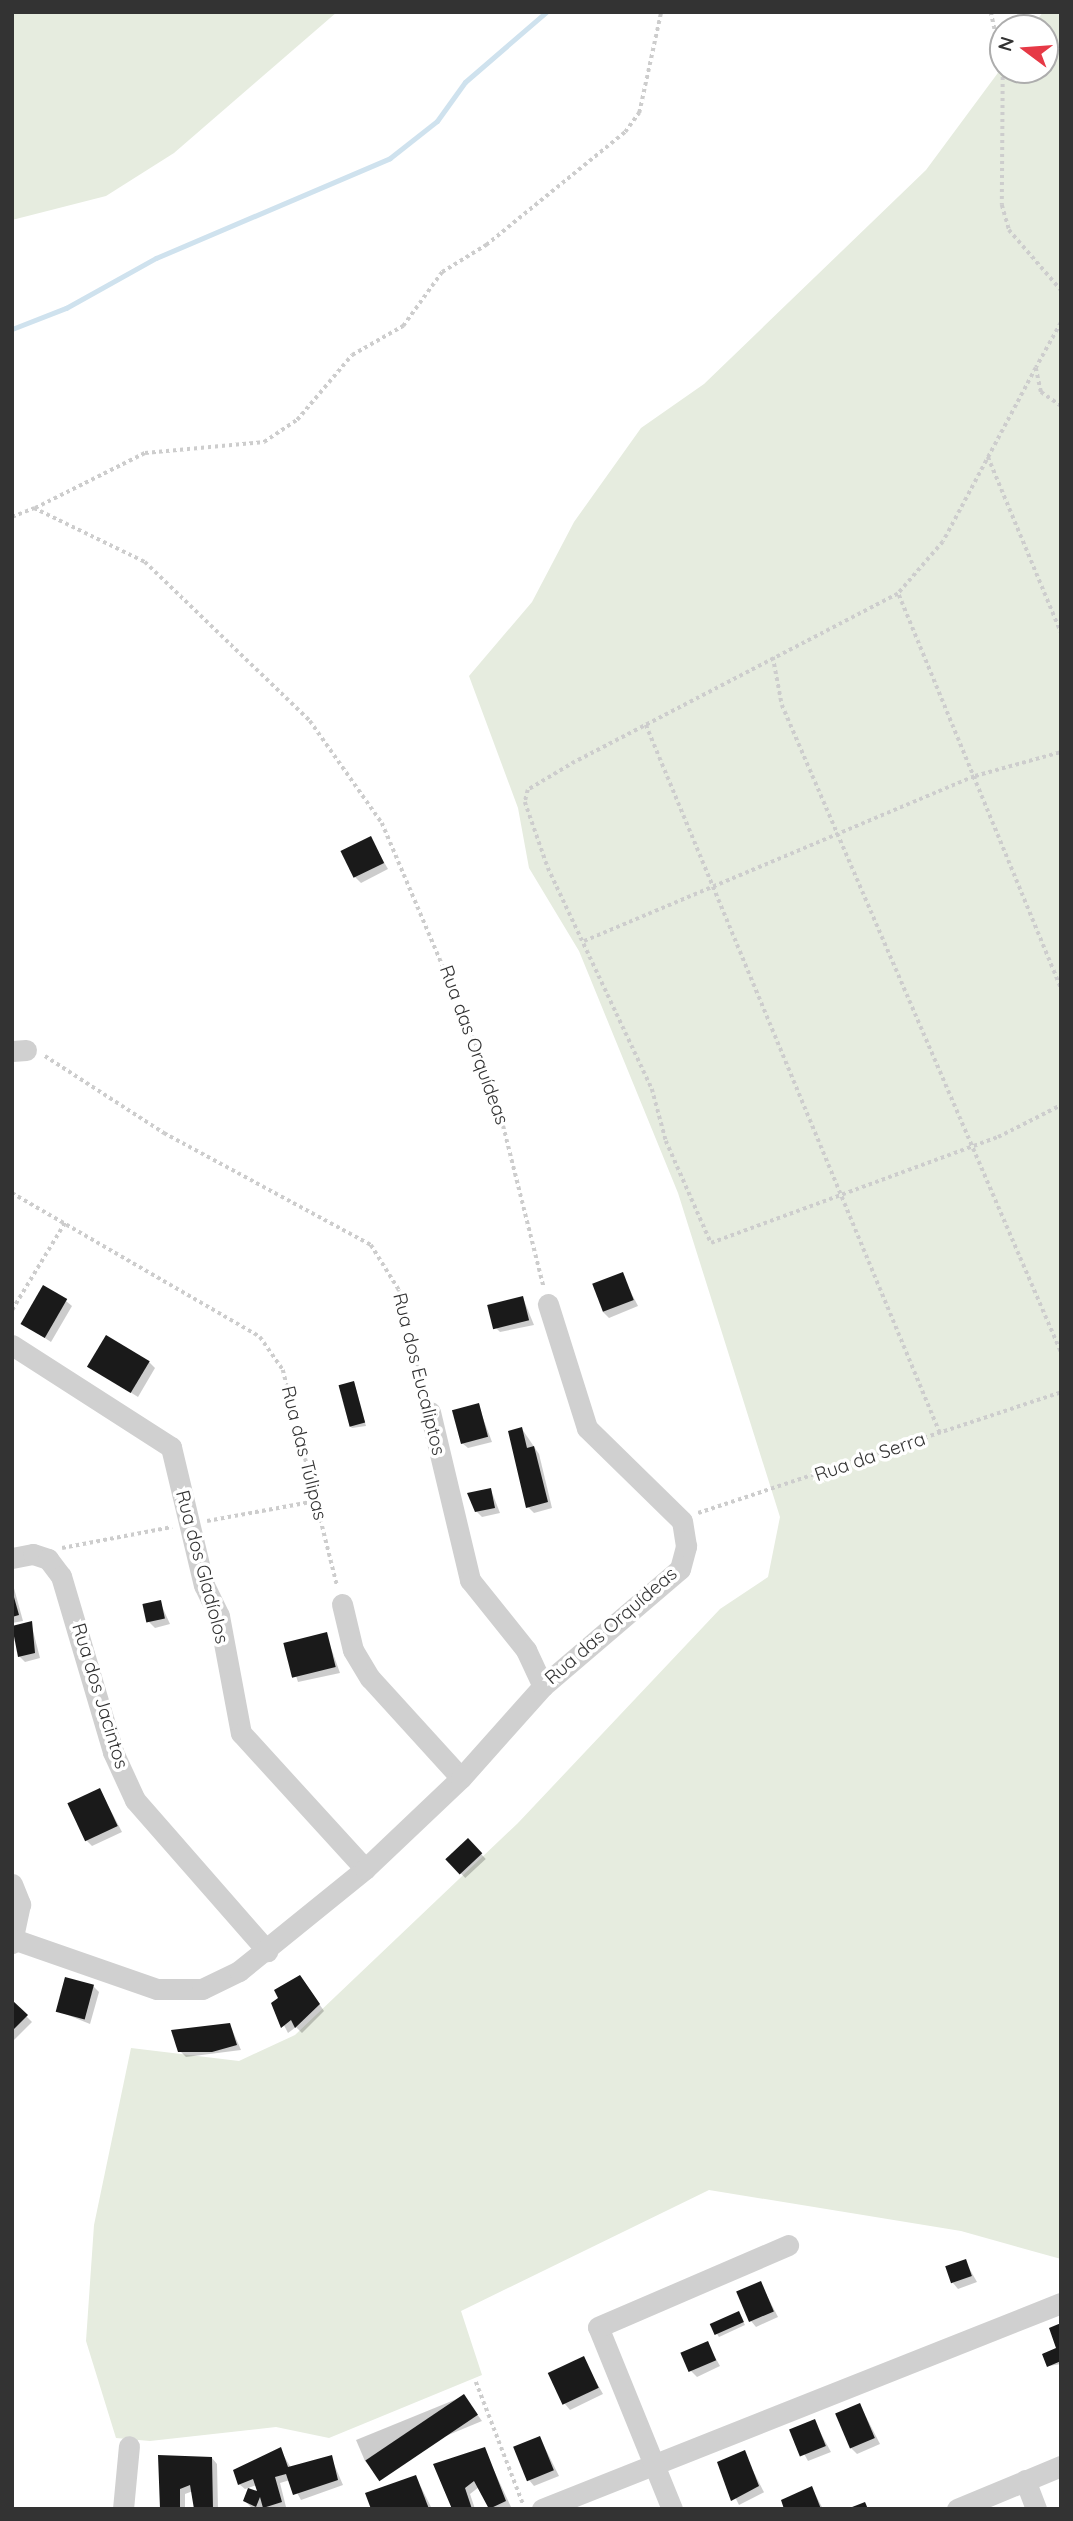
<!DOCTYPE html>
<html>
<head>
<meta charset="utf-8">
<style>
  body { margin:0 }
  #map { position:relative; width:1073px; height:2521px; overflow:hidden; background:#fff; font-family:Quicksand,sans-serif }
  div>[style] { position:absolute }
  .green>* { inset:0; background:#e6ecdf }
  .shadow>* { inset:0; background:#0003; transform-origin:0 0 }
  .stream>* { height:5px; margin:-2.5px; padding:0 2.5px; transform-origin:2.5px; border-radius:2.5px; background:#cfe2ee }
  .building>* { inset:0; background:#1a1a1a; transform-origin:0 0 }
  .path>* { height:3.5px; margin-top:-1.75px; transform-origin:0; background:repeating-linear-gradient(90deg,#cdcdcd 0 3.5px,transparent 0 7px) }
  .minor>* { height:21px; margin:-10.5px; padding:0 10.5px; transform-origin:10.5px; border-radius:10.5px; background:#d0d0d0 }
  span { translate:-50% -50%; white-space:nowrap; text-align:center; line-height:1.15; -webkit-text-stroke:7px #fff; paint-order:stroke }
  .street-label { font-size:19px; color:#333 }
  .frame { position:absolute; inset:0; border:14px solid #333; pointer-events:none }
  .north { position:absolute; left:989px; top:14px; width:70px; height:70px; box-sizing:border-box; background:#fff; border:2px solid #adadad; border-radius:50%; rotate:286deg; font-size:19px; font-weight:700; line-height:28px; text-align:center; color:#333 }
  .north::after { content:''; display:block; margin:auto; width:24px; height:32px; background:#e63946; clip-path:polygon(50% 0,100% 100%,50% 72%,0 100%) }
</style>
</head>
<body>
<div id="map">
  <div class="green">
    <i style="clip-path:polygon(12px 12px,337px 12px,174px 153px,106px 196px,12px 220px)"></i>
    <i style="clip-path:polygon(1043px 12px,1061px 12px,1061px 2259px,961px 2231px,709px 2190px,461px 2311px,482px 2375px,329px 2438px,276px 2427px,150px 2441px,116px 2438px,86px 2341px,94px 2225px,131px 2048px,239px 2061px,295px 2035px,518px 1823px,720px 1609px,768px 1577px,780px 1517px,678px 1193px,579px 951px,529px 868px,518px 808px,469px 676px,532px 602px,574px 522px,641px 428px,704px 384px,926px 170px,1003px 66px,1045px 70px,1045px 28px,1031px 28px)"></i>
  </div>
  <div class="shadow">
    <i style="clip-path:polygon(370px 838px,388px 869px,361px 883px,355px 877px)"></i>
    <i style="clip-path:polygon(622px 1275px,638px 1306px,609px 1318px,603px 1312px)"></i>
    <i style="clip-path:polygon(523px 1298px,534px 1325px,500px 1332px,494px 1326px)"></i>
    <i style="clip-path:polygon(66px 1301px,72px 1306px,51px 1342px,22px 1323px)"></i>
    <i style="clip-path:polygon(149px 1362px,155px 1368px,138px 1397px,90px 1367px)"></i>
    <i style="clip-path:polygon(354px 1383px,366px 1426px,352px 1428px,350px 1426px)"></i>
    <i style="clip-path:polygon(478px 1405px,492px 1442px,468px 1448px,462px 1443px)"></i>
    <i style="clip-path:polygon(522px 1429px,539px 1454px,552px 1508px,534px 1513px,528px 1507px)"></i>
    <i style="clip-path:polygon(491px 1490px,500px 1513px,482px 1517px,476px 1511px)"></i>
    <i style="clip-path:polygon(12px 1581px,23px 1621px,12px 1623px)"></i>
    <i style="clip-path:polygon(160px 1602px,170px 1624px,155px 1628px,149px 1622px)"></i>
    <i style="clip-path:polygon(31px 1623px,40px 1658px,25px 1662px,19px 1656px)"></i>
    <i style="clip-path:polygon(326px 1634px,340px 1673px,298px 1682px,285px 1643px)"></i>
    <i style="clip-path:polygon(100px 1790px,122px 1832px,92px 1846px,86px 1840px)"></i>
    <i style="left:468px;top:1840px;width:26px;height:28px;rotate:47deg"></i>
    <i style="clip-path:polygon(305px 1983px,324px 2011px,302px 2033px,296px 2027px,288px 2033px,273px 2004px)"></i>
    <i style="clip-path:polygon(93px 1986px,99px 1992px,90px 2024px,58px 2011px)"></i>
    <i style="clip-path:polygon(12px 2002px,32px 2022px,14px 2040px,12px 2038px)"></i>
    <i style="clip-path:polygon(230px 2025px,241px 2050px,186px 2057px,180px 2051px)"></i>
    <i style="clip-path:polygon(965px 2261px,977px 2282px,958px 2289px,953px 2283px)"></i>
    <i style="clip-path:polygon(761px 2284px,778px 2317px,756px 2327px,751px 2321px)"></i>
    <i style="clip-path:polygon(739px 2313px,745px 2325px,719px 2337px,717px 2334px)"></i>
    <i style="clip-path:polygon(707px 2343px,720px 2366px,697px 2377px,691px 2371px)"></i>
    <i style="clip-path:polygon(1061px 2358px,1061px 2364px,1049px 2366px)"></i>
    <i style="clip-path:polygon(583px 2359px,603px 2394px,570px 2410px,565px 2404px)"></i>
    <i style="clip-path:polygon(464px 2396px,482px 2421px,371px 2467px,365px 2461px,356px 2440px)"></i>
    <i style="clip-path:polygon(860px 2405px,880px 2444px,857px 2454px,851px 2448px)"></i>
    <i style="clip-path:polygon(814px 2421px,831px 2452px,808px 2461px,791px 2430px)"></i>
    <i style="clip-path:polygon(540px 2438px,559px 2476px,534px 2486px,529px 2480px)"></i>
    <i style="clip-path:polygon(280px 2449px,291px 2468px,331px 2457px,343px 2485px,301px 2500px,290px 2480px,280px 2483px,286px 2507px,251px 2507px,245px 2501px,260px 2494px,257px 2485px,245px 2489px,239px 2484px)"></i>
    <i style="clip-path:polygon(484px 2449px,511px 2507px,491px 2509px,479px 2487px,470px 2494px,475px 2509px,454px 2509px)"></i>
    <i style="left:744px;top:2453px;width:44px;height:28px;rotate:63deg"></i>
    <i style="clip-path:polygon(160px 2457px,212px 2458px,217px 2464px,218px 2509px,196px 2509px,193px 2491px,185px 2494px,185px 2509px,162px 2509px)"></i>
    <i style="clip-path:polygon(416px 2477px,432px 2509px,373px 2509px)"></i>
    <i style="clip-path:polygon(812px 2488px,823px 2509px,786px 2509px)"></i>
  </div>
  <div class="stream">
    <i style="left:12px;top:329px;width:58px;rotate:-21.3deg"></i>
    <i style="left:66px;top:308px;width:103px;rotate:-29.1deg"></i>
    <i style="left:156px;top:258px;width:254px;rotate:-23.1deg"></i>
    <i style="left:390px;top:158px;width:60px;rotate:-38.2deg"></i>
    <i style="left:437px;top:121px;width:48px;rotate:-54.3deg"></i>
    <i style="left:465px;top:82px;width:107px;rotate:-40.8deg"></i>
  </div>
  <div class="building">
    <i style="left:371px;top:836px;width:30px;height:34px;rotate:64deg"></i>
    <i style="left:623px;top:1272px;width:30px;height:33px;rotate:69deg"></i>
    <i style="left:43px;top:1285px;width:28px;height:45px;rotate:30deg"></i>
    <i style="left:523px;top:1296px;width:25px;height:37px;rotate:76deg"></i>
    <i style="left:106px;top:1335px;width:51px;height:37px;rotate:31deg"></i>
    <i style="left:354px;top:1381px;width:43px;height:16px;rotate:75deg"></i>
    <i style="left:479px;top:1403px;width:35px;height:28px;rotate:75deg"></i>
    <i style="clip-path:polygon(522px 1427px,527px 1448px,534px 1446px,548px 1502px,526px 1508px,508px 1431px)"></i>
    <i style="clip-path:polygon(491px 1488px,495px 1508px,475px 1512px,467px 1493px)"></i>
    <i style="clip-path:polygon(12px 1590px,19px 1615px,12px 1617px)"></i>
    <i style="left:161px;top:1600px;width:19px;height:19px;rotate:78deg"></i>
    <i style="clip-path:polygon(32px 1621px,35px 1653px,18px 1657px,12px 1626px)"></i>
    <i style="left:327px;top:1632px;width:36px;height:45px;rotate:76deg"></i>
    <i style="left:100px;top:1788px;width:42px;height:36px;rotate:65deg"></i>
    <i style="left:468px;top:1838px;width:21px;height:31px;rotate:47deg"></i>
    <i style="clip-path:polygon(300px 1975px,320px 2004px,295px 2028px,291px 2020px,281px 2028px,271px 2003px,278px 1998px,274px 1990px)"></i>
    <i style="left:65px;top:1977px;width:30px;height:36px;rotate:15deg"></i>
    <i style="clip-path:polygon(12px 2000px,28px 2015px,12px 2031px)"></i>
    <i style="clip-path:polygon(230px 2023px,237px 2045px,212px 2052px,178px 2052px,171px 2030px)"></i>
    <i style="left:966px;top:2259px;width:18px;height:22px;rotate:71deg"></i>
    <i style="left:761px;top:2281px;width:33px;height:27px;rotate:67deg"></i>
    <i style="left:739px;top:2311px;width:12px;height:32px;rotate:66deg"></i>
    <i style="clip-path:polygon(1061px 2323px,1061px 2361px,1047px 2367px,1042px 2354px,1056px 2348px,1049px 2328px)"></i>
    <i style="left:708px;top:2341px;width:21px;height:30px;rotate:67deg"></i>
    <i style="left:584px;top:2356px;width:35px;height:40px;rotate:65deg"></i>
    <i style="left:464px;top:2394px;width:25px;height:119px;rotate:56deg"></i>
    <i style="left:860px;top:2403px;width:38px;height:27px;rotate:67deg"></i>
    <i style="left:815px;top:2419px;width:29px;height:28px;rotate:68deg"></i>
    <i style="left:540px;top:2436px;width:37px;height:29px;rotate:68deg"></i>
    <i style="clip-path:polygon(281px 2447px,288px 2467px,332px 2455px,338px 2480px,293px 2495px,286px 2474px,275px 2477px,282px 2502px,263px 2508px,260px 2497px,256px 2507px,243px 2501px,248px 2488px,257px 2491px,253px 2479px,238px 2485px,233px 2470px)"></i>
    <i style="clip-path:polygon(485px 2447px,506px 2501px,489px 2509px,474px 2481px,465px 2488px,472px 2509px,452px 2509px,433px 2464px)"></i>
    <i style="clip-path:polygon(745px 2450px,759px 2486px,731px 2501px,717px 2462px)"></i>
    <i style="clip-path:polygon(158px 2455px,212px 2457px,213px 2509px,194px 2509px,190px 2485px,180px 2489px,180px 2509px,160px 2509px)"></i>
    <i style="clip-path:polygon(416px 2475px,429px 2509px,371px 2509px,365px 2493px)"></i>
    <i style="clip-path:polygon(812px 2486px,821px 2509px,784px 2509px,781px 2500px)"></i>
    <i style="clip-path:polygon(865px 2502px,868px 2509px,847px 2509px)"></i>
  </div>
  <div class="path">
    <i style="left:991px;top:12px;width:57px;rotate:77.9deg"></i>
    <i style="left:1003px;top:70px;width:135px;rotate:90.4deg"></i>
    <i style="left:1002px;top:205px;width:26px;rotate:74deg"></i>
    <i style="left:1009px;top:230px;width:79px;rotate:49.1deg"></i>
    <i style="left:1061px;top:323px;width:51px;rotate:119.1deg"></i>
    <i style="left:1036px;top:368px;width:25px;rotate:78deg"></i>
    <i style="left:1041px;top:392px;width:24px;rotate:35deg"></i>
    <i style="left:1036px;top:368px;width:197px;rotate:118.1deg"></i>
    <i style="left:943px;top:542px;width:69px;rotate:130.9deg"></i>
    <i style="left:898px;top:594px;width:364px;rotate:152.5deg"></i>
    <i style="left:575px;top:762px;width:55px;rotate:149.2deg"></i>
    <i style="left:528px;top:790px;width:12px;rotate:104deg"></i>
    <i style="left:525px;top:802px;width:70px;rotate:70.8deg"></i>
    <i style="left:548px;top:868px;width:244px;rotate:64.8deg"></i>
    <i style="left:652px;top:1089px;width:54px;rotate:74.9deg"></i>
    <i style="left:666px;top:1141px;width:111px;rotate:66.2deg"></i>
    <i style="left:711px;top:1243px;width:306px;rotate:-20.3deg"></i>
    <i style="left:998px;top:1137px;width:71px;rotate:-26.9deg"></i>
    <i style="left:988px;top:457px;width:190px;rotate:67.4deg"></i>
    <i style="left:35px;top:508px;width:123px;rotate:-26.6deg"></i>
    <i style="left:145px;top:453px;width:120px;rotate:-5.3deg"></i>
    <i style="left:264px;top:442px;width:40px;rotate:-34deg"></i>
    <i style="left:297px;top:420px;width:85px;rotate:-49.8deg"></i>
    <i style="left:352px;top:355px;width:59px;rotate:-29.6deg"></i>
    <i style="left:403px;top:326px;width:67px;rotate:-54.2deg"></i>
    <i style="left:442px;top:272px;width:52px;rotate:-31.5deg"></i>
    <i style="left:486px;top:245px;width:179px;rotate:-39.1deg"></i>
    <i style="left:625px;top:132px;width:24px;rotate:-54deg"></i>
    <i style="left:639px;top:113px;width:103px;rotate:-77.7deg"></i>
    <i style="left:12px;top:517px;width:24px;rotate:-22deg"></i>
    <i style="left:34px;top:508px;width:123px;rotate:25.9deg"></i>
    <i style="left:145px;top:562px;width:229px;rotate:43.9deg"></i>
    <i style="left:310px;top:721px;width:125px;rotate:54.8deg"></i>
    <i style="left:382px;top:823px;width:285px;rotate:67deg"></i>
    <i style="left:493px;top:1085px;width:209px;rotate:75.9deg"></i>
    <i style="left:899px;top:595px;width:425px;rotate:67.6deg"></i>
    <i style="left:773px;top:657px;width:49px;rotate:79.4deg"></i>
    <i style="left:782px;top:705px;width:705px;rotate:66.67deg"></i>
    <i style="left:646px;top:725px;width:767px;rotate:67.45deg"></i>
    <i style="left:584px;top:941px;width:424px;rotate:-22.9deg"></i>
    <i style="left:975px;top:776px;width:89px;rotate:-15.6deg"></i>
    <i style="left:45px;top:1056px;width:142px;rotate:32.9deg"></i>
    <i style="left:164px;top:1133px;width:235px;rotate:28.4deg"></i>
    <i style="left:371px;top:1245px;width:53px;rotate:58.1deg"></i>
    <i style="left:399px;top:1290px;width:107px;rotate:76deg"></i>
    <i style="left:12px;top:1193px;width:287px;rotate:30.1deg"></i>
    <i style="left:260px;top:1337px;width:40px;rotate:55.1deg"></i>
    <i style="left:283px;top:1370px;width:222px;rotate:75.9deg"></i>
    <i style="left:12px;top:1310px;width:104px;rotate:-58.8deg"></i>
    <i style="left:698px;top:1513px;width:383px;rotate:-18.4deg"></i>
    <i style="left:207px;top:1521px;width:111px;rotate:-10.4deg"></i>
    <i style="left:62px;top:1548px;width:112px;rotate:-10.8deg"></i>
    <i style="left:476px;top:2382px;width:131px;rotate:68.9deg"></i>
  </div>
  <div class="minor">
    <i style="left:12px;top:1051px;width:14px;rotate:-4deg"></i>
    <i style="left:12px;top:1345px;width:189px;rotate:32.7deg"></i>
    <i style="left:171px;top:1447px;width:142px;rotate:76.6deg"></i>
    <i style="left:204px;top:1585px;width:34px;rotate:64deg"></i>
    <i style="left:219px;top:1616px;width:119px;rotate:79.4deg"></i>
    <i style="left:241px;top:1733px;width:184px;rotate:47.6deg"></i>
    <i style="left:430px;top:1412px;width:173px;rotate:76.6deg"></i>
    <i style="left:470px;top:1580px;width:90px;rotate:51.3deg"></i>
    <i style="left:526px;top:1650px;width:40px;rotate:65deg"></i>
    <i style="left:12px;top:1558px;width:21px;rotate:-11deg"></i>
    <i style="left:33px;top:1554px;width:16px;rotate:18deg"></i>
    <i style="left:48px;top:1559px;width:21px;rotate:53deg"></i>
    <i style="left:61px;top:1576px;width:184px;rotate:73.5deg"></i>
    <i style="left:113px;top:1752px;width:53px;rotate:65.4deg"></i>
    <i style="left:135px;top:1800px;width:201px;rotate:48.8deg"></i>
    <i style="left:342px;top:1604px;width:47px;rotate:76.6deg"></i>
    <i style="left:353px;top:1650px;width:33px;rotate:59deg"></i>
    <i style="left:370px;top:1678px;width:135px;rotate:47.7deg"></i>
    <i style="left:12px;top:1884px;width:22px;rotate:68deg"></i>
    <i style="left:20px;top:1904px;width:40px;rotate:102deg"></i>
    <i style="left:16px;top:1940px;width:149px;rotate:19.2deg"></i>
    <i style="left:157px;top:1989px;width:45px"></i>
    <i style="left:202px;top:1989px;width:41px;rotate:-25.9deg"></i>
    <i style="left:239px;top:1971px;width:162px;rotate:-39deg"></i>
    <i style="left:365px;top:1869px;width:132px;rotate:-43.5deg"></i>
    <i style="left:461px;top:1778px;width:123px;rotate:-48.3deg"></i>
    <i style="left:543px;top:1686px;width:180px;rotate:-40.5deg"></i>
    <i style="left:680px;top:1569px;width:24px;rotate:-75deg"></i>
    <i style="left:686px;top:1546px;width:25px;rotate:-99deg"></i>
    <i style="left:682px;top:1521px;width:133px;rotate:-135.6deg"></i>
    <i style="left:587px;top:1428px;width:130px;rotate:-107.5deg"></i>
    <i style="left:1025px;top:2480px;width:31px;rotate:69deg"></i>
    <i style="left:123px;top:2509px;width:63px;rotate:-84.6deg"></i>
    <i style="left:542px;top:2509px;width:558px;rotate:-21.65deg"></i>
    <i style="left:672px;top:2509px;width:196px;rotate:-112.1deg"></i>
    <i style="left:598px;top:2327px;width:207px;rotate:-23.3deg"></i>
    <i style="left:957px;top:2509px;width:113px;rotate:-22.5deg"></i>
  </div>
  <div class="street-label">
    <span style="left:474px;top:1045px;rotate:70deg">Rua das Orquídeas</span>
    <span style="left:419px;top:1374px;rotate:76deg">Rua dos Eucaliptos</span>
    <span style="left:304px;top:1453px;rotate:76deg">Rua das Túlipas</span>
    <span style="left:870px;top:1457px;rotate:-19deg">Rua da Serra</span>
    <span style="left:202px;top:1567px;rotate:75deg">Rua dos Gladíolos</span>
    <span style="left:611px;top:1626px;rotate:-41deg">Rua das Orquídeas</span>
    <span style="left:100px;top:1696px;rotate:73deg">Rua dos Jacintos</span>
  </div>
  <div class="frame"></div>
  <div class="north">N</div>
</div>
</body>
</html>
